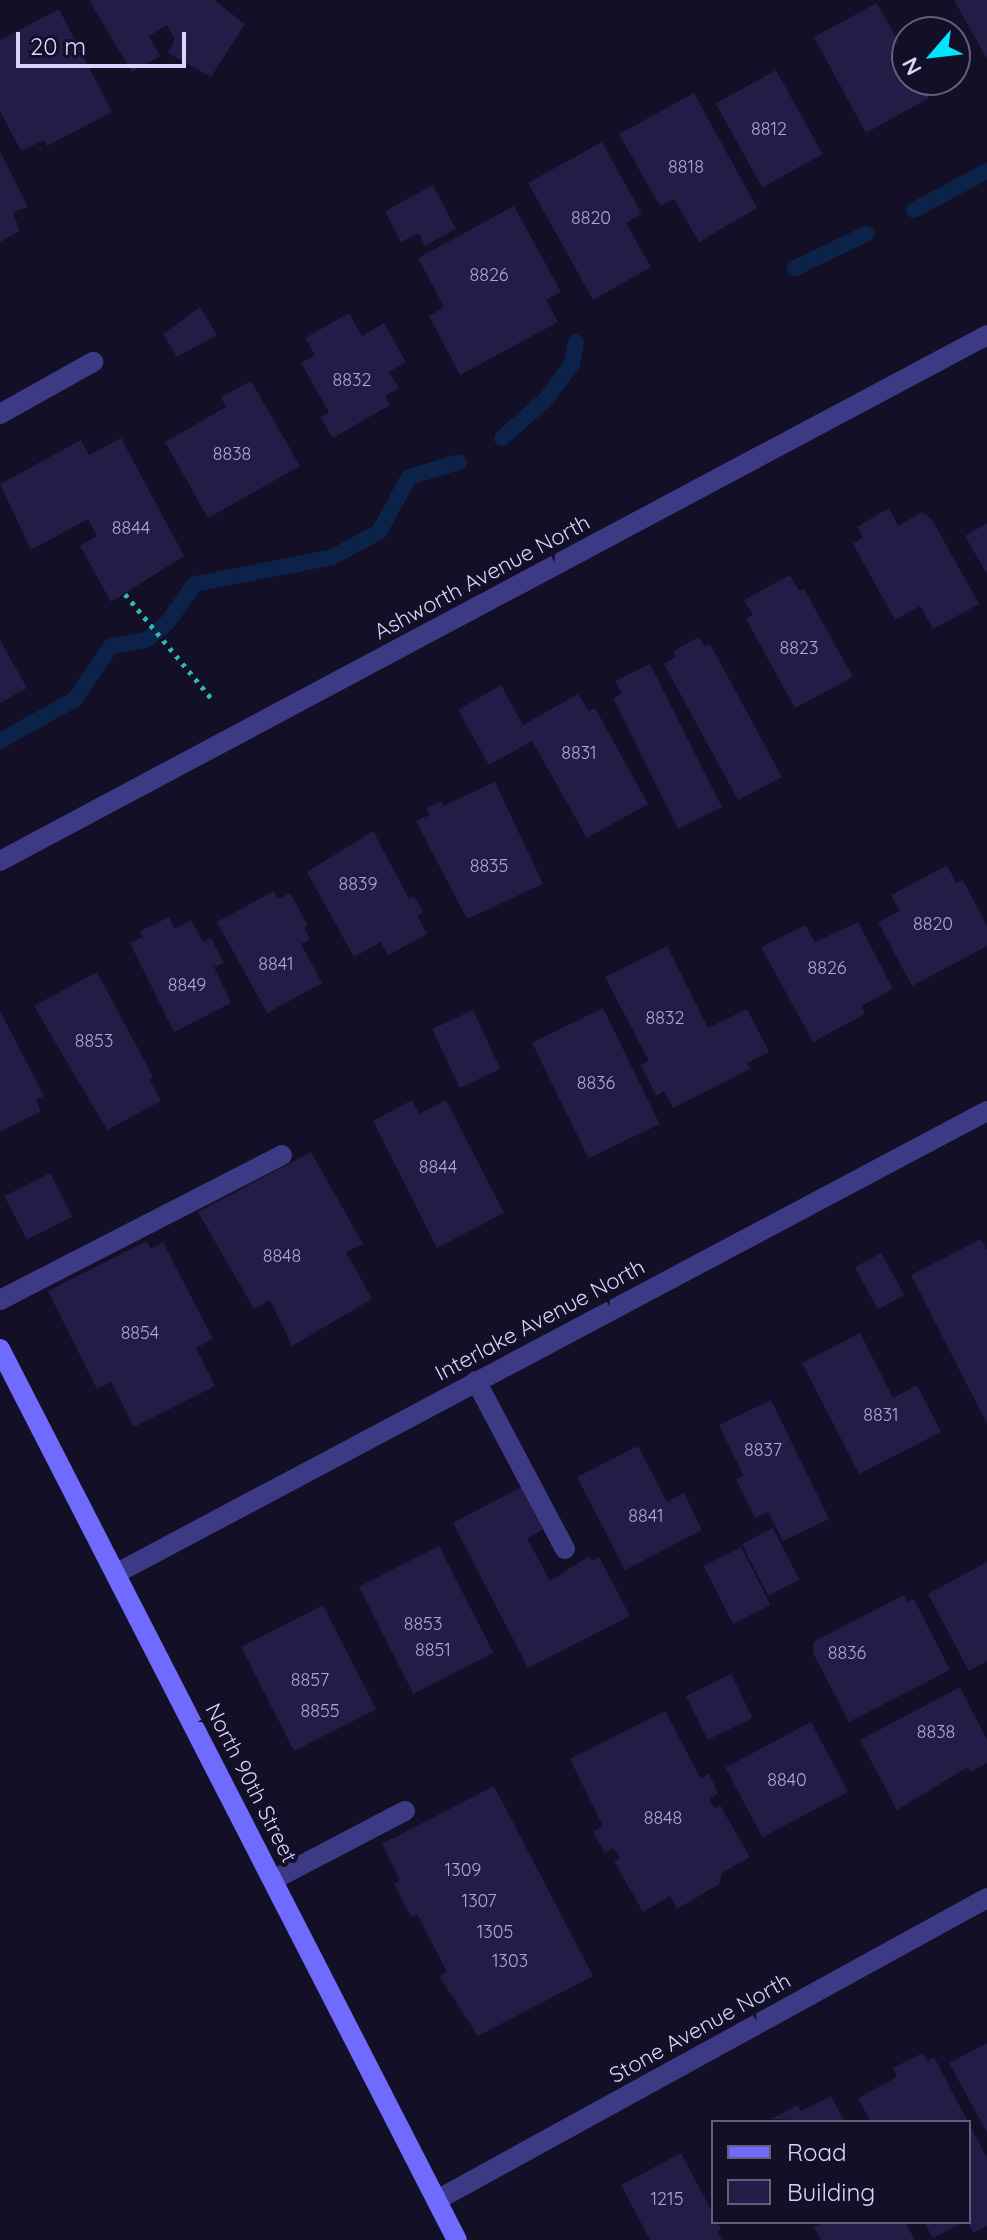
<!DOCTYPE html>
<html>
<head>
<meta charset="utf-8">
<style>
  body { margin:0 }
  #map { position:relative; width:987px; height:2240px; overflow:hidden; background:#130f26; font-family:Quicksand,sans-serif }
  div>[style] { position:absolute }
  .stream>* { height:16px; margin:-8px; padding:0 8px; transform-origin:8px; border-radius:8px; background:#0c2248 }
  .building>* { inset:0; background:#241b47; transform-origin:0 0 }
  .path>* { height:5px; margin-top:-2.5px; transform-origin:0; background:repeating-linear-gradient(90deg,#2fb8b0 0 4px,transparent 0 10px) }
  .lane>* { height:20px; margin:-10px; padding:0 10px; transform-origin:10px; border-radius:10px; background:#3d3a85 }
  .street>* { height:20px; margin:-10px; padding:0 10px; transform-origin:10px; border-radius:10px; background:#3d3a85 }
  .secondary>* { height:20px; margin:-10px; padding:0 10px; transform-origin:10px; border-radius:10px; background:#6f6bff }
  span { translate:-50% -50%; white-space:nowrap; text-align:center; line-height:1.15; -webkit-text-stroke:8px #130f26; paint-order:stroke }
  .number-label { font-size:18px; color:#aca6d1 }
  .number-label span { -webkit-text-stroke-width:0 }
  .street-label { font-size:22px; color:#d9d4ff }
  .legend { position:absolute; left:711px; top:2120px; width:260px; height:104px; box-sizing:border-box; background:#130f26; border:2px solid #625e7d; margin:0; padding:10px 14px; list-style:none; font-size:24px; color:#d9d4ff }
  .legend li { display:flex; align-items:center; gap:16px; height:40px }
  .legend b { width:40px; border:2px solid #625e7d }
  .north { position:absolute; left:891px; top:16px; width:80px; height:80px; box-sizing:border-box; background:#130f26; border:2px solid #625e7d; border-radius:50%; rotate:242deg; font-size:22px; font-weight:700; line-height:32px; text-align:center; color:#d9d4ff }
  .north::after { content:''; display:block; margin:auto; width:28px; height:36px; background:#00e5ff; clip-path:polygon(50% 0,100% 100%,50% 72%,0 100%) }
  .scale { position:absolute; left:16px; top:32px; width:170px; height:36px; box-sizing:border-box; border:4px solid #d9d4ff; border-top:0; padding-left:10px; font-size:24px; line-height:28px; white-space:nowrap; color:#d9d4ff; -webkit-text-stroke:6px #130f26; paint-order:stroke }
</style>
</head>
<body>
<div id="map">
  <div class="stream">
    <i style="left:914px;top:210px;width:83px;rotate:-28.1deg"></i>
    <i style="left:795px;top:268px;width:79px;rotate:-25.6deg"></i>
    <i style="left:502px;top:438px;width:57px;rotate:-41.5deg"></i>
    <i style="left:545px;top:400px;width:45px;rotate:-53.1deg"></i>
    <i style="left:572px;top:364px;width:22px;rotate:-80deg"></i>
    <i style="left:0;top:741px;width:86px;rotate:-29.2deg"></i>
    <i style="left:75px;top:699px;width:64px;rotate:-55.8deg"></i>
    <i style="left:111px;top:646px;width:36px;rotate:-10deg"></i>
    <i style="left:146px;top:640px;width:27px;rotate:-39deg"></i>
    <i style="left:167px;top:623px;width:48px;rotate:-54.3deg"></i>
    <i style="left:195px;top:584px;width:140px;rotate:-11.1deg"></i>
    <i style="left:332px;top:557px;width:53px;rotate:-28deg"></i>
    <i style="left:379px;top:532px;width:63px;rotate:-61.4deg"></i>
    <i style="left:409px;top:477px;width:52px;rotate:-16.7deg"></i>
  </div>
  <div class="building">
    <i style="clip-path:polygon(89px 0,214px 0,245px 24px,211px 77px,168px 53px,175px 39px,167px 25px,149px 36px,160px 56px,132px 72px)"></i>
    <i style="clip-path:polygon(954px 0,987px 0,987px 59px)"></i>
    <i style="clip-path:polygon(877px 3px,907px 57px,907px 80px,919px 80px,929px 98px,866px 133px,814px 37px)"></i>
    <i style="clip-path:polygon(59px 9px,112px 112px,47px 146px,44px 140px,21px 151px,0 111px,0 40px)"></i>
    <i style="left:776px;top:70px;width:96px;height:69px;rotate:61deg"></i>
    <i style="clip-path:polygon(694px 93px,757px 208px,699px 242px,674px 199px,660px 206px,619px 134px)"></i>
    <i style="clip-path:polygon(602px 142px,642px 214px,626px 223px,651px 267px,593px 300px,528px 183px)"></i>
    <i style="clip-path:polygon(0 151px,28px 207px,13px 212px,20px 231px,0 242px)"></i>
    <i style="clip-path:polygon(433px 185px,456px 229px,425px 246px,419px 233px,401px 242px,385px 211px)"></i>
    <i style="clip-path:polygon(514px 206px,561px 292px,546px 300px,558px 322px,460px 375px,429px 316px,444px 307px,418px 258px)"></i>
    <i style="clip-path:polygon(200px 307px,217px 335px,177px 357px,163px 334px)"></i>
    <i style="clip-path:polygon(349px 313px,362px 336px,384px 323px,406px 362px,389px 372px,399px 388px,385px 396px,390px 405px,333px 438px,320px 417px,329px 412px,301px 363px,315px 355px,305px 338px)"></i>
    <i style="clip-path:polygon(251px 381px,300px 466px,208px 518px,165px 442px,226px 407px,221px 397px)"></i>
    <i style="clip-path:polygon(121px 438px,184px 556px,111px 602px,80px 546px,97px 536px,88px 519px,31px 550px,0 484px,81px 440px,89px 455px)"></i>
    <i style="clip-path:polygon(889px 508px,898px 526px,922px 512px,931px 518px,979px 604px,933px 629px,920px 606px,895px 620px,853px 544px,863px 537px,857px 527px)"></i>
    <i style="clip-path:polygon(987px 523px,987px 574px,965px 536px)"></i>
    <i style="clip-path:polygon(790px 575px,799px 591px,804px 589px,853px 677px,795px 708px,746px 619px,753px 615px,744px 600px)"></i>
    <i style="clip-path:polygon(699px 637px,705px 647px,710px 644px,782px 777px,738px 800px,664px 664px,676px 657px,673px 651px)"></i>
    <i style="clip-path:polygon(0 640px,27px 688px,0 703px)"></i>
    <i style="clip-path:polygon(650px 664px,722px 807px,678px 829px,613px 698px,622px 693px,615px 681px)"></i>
    <i style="clip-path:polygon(501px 685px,523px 725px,578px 694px,589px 711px,595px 708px,648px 804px,587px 838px,532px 741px,489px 765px,458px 710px)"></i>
    <i style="clip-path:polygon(495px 782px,543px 884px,467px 919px,416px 821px,430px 815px,426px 808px,441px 801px,443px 806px)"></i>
    <i style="clip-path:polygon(373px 831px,409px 899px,414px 896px,423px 912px,417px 915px,427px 934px,388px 955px,381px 942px,354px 957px,307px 872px)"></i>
    <i style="clip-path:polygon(947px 865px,956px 883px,963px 880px,987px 926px,987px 946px,912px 986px,878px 922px,900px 911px,891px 895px)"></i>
    <i style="clip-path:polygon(274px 891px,278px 899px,290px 893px,308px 926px,304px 928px,310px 939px,301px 944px,322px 983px,267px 1013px,217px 922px)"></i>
    <i style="clip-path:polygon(169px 917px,175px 929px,191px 920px,203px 942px,211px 938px,224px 963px,214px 967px,231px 1003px,174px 1032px,130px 943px,143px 937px,140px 931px)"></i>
    <i style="clip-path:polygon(858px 922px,893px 989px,861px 1006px,865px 1014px,813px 1042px,761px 947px,805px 925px,815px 942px)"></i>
    <i style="clip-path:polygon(667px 946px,708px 1028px,747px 1009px,769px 1052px,747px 1063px,750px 1069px,673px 1108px,664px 1091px,656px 1096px,641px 1065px,649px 1061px,605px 977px)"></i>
    <i style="clip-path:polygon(97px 972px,153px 1077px,149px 1079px,161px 1101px,107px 1130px,34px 1006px)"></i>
    <i style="left:603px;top:1008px;width:129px;height:79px;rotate:64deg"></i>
    <i style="left:473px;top:1010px;width:65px;height:45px;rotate:65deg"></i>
    <i style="clip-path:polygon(0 1011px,44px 1096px,36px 1100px,41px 1111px,0 1132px)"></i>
    <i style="clip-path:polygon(412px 1100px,419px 1114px,446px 1100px,504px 1213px,437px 1248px,373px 1121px)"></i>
    <i style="clip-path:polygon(311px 1152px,363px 1244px,346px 1252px,372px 1299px,292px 1346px,270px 1300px,254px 1309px,198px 1212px)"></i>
    <i style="left:50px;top:1173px;width:49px;height:51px;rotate:63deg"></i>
    <i style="clip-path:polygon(981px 1239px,987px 1250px,987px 1424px,911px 1275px)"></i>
    <i style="clip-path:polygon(147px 1241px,151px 1249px,163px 1242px,213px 1339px,196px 1348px,215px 1386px,134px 1427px,111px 1382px,97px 1389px,48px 1291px)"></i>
    <i style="left:881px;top:1253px;width:48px;height:30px;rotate:61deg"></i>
    <i style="clip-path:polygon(860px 1333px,893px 1398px,917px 1385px,941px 1432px,859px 1474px,802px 1363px)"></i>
    <i style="clip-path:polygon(771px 1400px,829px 1519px,783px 1541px,768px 1512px,755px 1518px,736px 1479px,743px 1475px,719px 1425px)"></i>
    <i style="clip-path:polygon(638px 1446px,667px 1502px,684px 1493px,702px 1530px,625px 1570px,577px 1477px)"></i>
    <i style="clip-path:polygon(521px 1487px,543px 1530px,527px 1538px,550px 1581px,589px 1556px,592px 1561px,599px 1557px,630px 1616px,528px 1668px,453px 1523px)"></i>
    <i style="left:773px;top:1528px;width:58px;height:35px;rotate:63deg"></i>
    <i style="left:439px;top:1546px;width:120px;height:90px;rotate:63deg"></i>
    <i style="left:741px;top:1547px;width:65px;height:42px;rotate:63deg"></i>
    <i style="clip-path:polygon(987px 1562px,987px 1661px,969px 1671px,928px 1594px)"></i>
    <i style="clip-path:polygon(904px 1595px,908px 1602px,914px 1599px,950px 1670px,849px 1722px,813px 1653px,813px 1642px)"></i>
    <i style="left:323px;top:1605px;width:117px;height:92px;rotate:63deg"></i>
    <i style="left:731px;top:1674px;width:49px;height:50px;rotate:64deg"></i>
    <i style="clip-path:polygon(960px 1687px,987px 1740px,987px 1763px,971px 1772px,968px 1767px,897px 1810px,860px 1740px)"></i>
    <i style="clip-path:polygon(665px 1711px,701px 1779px,709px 1773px,718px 1794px,709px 1798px,715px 1809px,720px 1805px,750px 1857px,722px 1873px,719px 1884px,677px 1909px,670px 1896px,643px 1912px,614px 1861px,620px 1858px,613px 1848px,605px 1853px,593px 1832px,603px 1826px,570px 1759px)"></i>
    <i style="left:811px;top:1722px;width:79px;height:97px;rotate:62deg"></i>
    <i style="clip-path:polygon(494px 1786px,593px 1976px,478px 2036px,439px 1976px,447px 1972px,417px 1914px,411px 1917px,394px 1884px,400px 1880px,382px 1844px)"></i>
    <i style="clip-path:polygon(987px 2043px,987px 2133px,949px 2063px)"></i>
    <i style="clip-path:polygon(923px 2053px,927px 2061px,934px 2057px,968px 2122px,871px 2122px,858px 2098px,897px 2077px,893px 2068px)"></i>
    <i style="clip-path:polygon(831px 2096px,845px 2122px,771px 2119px,798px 2105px,801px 2111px)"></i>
    <i style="clip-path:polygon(969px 2124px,987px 2158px,987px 2226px,973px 2233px,968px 2222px)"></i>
    <i style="clip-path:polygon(681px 2153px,721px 2229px,717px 2231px,722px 2240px,650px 2240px,621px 2185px)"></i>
    <i style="clip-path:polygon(823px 2222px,905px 2222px,915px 2240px,821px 2240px,814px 2227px)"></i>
    <i style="clip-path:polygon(924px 2222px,964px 2222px,933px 2238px)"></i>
  </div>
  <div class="path">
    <i style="left:125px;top:594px;width:135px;rotate:50.4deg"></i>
  </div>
  <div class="lane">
    <i style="left:0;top:414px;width:107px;rotate:-29.2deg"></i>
    <i style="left:0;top:1300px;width:317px;rotate:-27.2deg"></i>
    <i style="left:476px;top:1381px;width:190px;rotate:62.1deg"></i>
    <i style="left:273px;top:1880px;width:149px;rotate:-27.6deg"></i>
  </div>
  <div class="street">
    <i style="left:0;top:861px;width:1118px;rotate:-28.05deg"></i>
    <i style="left:117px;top:1573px;width:985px;rotate:-27.97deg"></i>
    <i style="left:437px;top:2200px;width:627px;rotate:-28.77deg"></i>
  </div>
  <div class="secondary">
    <i style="left:0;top:1349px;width:1001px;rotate:62.85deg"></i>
  </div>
  <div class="number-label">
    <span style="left:769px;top:129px">8812</span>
    <span style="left:686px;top:167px">8818</span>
    <span style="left:591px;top:218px">8820</span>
    <span style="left:489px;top:275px">8826</span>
    <span style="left:352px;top:380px">8832</span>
    <span style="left:232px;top:454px">8838</span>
    <span style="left:131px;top:528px">8844</span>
    <span style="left:799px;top:648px">8823</span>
    <span style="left:579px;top:753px">8831</span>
    <span style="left:489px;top:866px">8835</span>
    <span style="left:358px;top:884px">8839</span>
    <span style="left:933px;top:924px">8820</span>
    <span style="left:276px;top:964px">8841</span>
    <span style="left:827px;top:968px">8826</span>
    <span style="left:187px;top:985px">8849</span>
    <span style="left:665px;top:1018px">8832</span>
    <span style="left:94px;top:1041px">8853</span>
    <span style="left:596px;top:1083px">8836</span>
    <span style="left:438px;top:1167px">8844</span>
    <span style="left:282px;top:1256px">8848</span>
    <span style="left:140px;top:1333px">8854</span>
    <span style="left:881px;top:1415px">8831</span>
    <span style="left:763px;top:1450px">8837</span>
    <span style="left:646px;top:1516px">8841</span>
    <span style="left:423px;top:1624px">8853</span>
    <span style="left:433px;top:1650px">8851</span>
    <span style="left:847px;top:1653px">8836</span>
    <span style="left:310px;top:1680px">8857</span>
    <span style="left:320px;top:1711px">8855</span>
    <span style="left:936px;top:1732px">8838</span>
    <span style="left:787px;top:1780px">8840</span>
    <span style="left:663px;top:1818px">8848</span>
    <span style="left:463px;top:1870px">1309</span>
    <span style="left:479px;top:1901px">1307</span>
    <span style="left:495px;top:1932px">1305</span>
    <span style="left:510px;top:1961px">1303</span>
    <span style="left:667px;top:2199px">1215</span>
  </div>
  <div class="street-label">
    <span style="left:482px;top:577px;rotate:-28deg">Ashworth Avenue North</span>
    <span style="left:540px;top:1320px;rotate:-28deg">Interlake Avenue North</span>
    <span style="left:251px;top:1783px;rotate:63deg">North 90th Street</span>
    <span style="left:700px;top:2028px;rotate:-29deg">Stone Avenue North</span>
  </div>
  <ul class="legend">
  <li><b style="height:10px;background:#6f6bff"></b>Road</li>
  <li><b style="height:22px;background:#241b47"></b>Building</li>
  </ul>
  <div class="north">N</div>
  <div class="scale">20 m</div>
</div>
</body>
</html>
